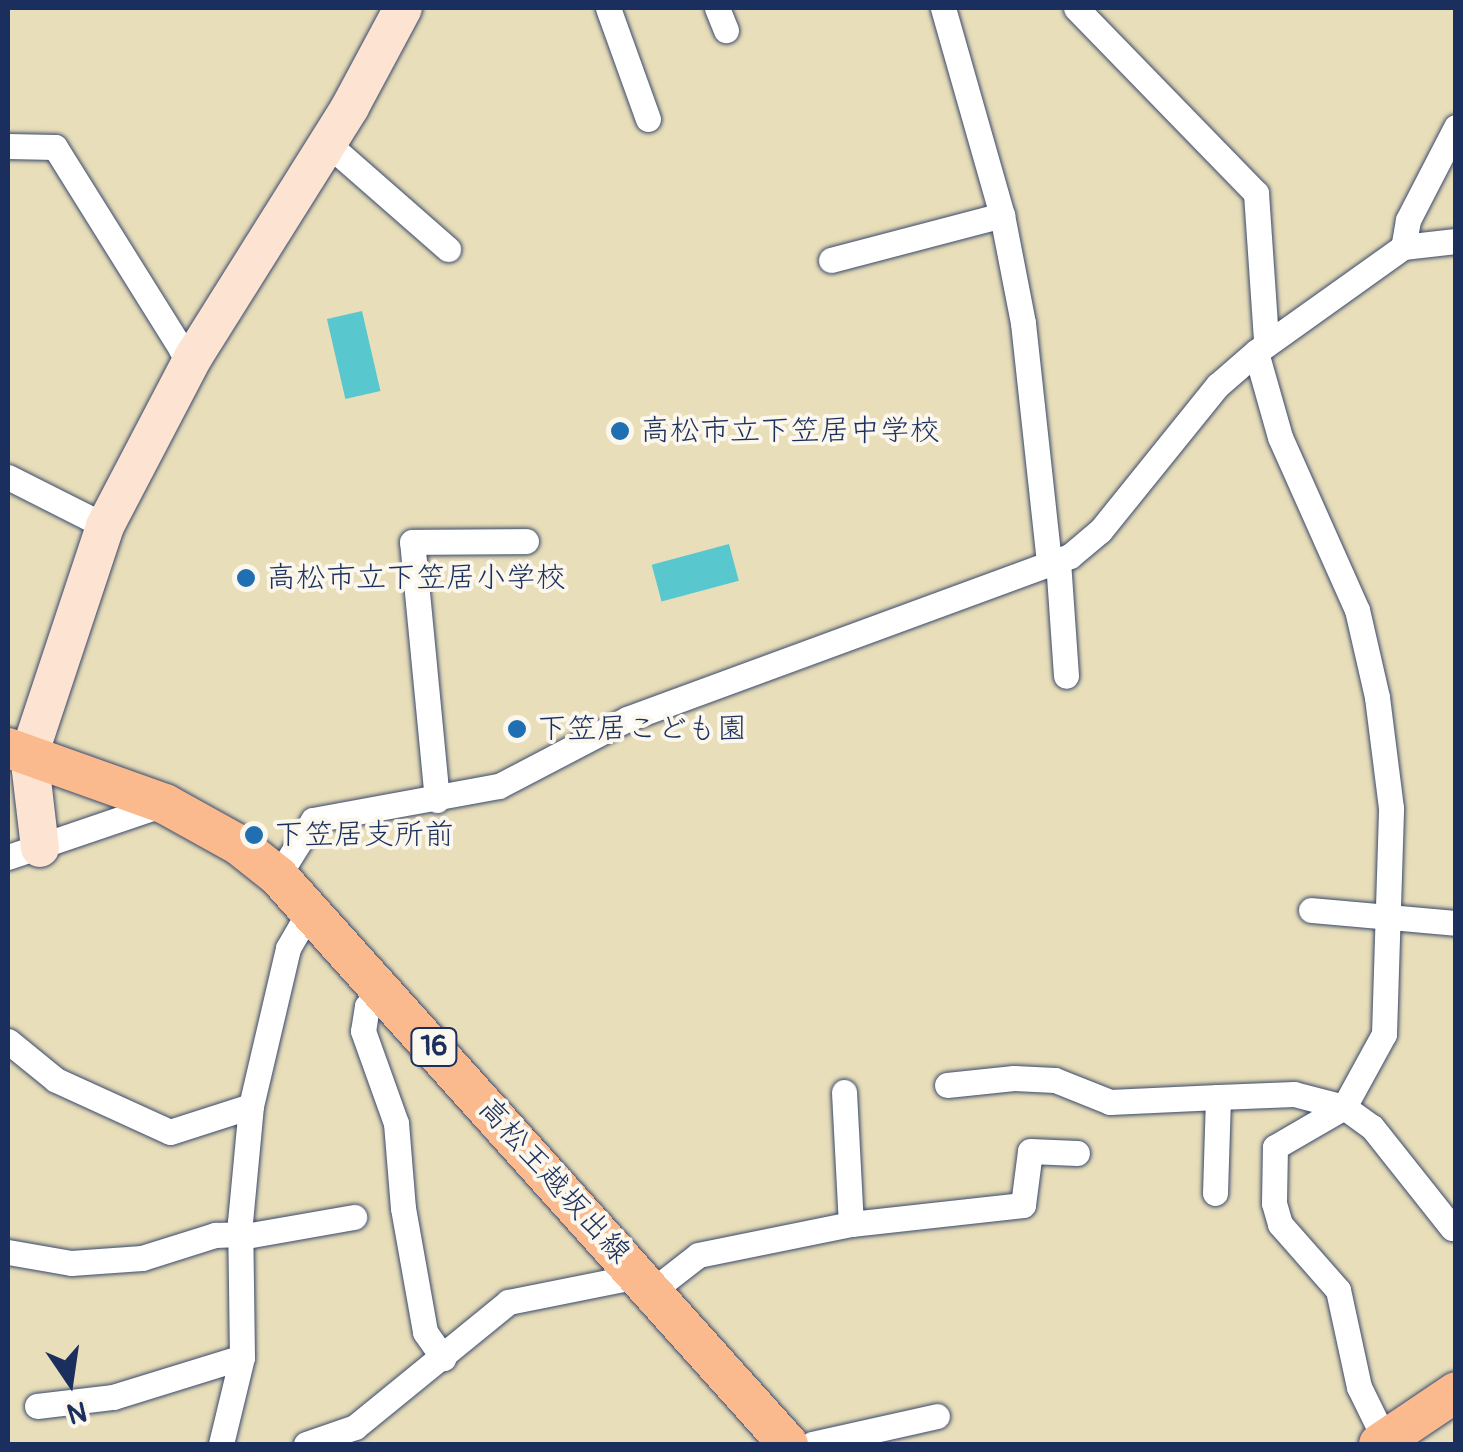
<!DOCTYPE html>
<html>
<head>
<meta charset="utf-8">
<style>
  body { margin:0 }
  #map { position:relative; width:1463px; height:1452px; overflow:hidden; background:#e8deb9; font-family:Pangolin,"Klee One",sans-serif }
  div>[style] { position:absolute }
  .water>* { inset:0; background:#59c7ce; transform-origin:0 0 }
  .roads { filter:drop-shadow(0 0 2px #3a496c) drop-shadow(0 0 2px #3a496c) }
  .street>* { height:25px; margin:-12.5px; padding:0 12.5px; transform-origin:12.5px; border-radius:12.5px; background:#fff }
  .secondary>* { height:38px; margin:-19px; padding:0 19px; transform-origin:19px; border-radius:19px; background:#fde3d1 }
  .primary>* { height:40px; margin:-20px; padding:0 20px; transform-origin:20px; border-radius:20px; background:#fbba8d }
  .dots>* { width:28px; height:28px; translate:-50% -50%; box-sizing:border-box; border:5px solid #fbf7ec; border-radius:50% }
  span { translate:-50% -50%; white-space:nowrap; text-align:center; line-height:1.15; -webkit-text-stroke:8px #fbf7ec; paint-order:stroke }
  .shield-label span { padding:2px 8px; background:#fbf7ec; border:2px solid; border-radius:8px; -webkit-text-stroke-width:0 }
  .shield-label { font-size:28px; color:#1b2f5e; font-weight:700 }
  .poi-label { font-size:30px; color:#1b2f5e }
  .left { translate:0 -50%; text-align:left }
  .street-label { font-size:30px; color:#1b2f5e }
  .frame { position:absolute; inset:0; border:10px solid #1b2f5e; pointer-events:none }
  .north { position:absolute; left:20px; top:1332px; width:100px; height:100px; -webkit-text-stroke:8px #fbf7ec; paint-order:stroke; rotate:167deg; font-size:28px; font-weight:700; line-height:40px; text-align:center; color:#1b2f5e }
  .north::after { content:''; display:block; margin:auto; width:35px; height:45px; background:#1b2f5e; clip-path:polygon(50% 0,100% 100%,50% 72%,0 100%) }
</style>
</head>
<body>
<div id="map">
  <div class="water">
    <i style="left:362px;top:311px;width:82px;height:36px;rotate:77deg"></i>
    <i style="left:729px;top:544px;width:38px;height:80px;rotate:75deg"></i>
  </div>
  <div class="roads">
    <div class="street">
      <i style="left:608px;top:8px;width:118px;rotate:70.2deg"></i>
      <i style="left:717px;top:8px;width:24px;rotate:68deg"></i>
      <i style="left:943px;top:8px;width:215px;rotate:74.1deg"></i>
      <i style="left:1002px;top:215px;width:110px;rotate:79deg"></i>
      <i style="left:1023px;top:323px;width:242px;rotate:83.8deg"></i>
      <i style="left:1076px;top:8px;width:258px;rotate:45.8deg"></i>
      <i style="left:1256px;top:193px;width:147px;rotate:86.1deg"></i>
      <i style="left:1456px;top:127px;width:105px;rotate:117.3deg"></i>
      <i style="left:1408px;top:220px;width:27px;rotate:100deg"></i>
      <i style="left:1403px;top:247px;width:53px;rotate:-6.5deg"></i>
      <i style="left:327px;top:143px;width:161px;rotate:41.2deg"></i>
      <i style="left:8px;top:146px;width:47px;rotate:1.2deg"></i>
      <i style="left:55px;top:147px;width:238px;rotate:58deg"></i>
      <i style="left:181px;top:349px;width:15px;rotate:28deg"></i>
      <i style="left:831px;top:260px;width:177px;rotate:-14.7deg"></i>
      <i style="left:8px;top:477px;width:109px;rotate:26.8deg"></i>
      <i style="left:1058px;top:561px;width:115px;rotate:86deg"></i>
      <i style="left:437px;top:800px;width:259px;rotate:-95.5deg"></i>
      <i style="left:412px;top:542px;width:114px;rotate:-0.5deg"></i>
      <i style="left:8px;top:857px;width:165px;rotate:-18.8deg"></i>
      <i style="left:278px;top:876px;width:66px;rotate:-58deg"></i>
      <i style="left:313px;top:820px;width:189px;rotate:-10.4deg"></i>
      <i style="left:499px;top:786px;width:144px;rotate:-27.6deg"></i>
      <i style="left:627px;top:719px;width:472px;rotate:-20.2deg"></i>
      <i style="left:1070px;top:556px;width:39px;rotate:-40deg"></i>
      <i style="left:1100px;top:531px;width:188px;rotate:-51.1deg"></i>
      <i style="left:1218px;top:385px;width:50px;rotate:-41deg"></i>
      <i style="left:1311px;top:910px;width:146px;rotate:5.1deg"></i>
      <i style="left:381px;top:987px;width:24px;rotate:126deg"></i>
      <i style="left:367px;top:1006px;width:25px;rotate:99deg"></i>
      <i style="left:363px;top:1031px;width:98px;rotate:70.3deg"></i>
      <i style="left:396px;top:1123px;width:85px;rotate:85.3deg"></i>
      <i style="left:403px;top:1208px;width:126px;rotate:79.9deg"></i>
      <i style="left:425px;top:1332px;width:32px;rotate:55deg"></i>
      <i style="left:8px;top:1041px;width:62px;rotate:39.1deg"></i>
      <i style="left:56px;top:1080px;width:125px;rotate:24.5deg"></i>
      <i style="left:170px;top:1132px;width:85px;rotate:-17.8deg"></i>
      <i style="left:947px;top:1085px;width:67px;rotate:-6deg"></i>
      <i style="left:1014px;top:1078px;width:41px;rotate:2.8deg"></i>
      <i style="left:1055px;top:1080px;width:59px;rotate:21.8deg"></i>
      <i style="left:1110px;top:1102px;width:108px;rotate:-2.7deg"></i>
      <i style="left:844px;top:1092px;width:132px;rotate:87deg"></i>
      <i style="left:1215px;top:1193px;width:96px;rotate:-88.2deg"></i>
      <i style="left:1218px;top:1097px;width:76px;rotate:-2.3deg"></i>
      <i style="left:1294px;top:1094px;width:52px;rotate:14.6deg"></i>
      <i style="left:1344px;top:1107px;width:34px;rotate:36deg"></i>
      <i style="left:1372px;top:1127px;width:129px;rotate:51.6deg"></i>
      <i style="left:240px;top:1237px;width:116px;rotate:-10deg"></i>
      <i style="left:8px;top:1252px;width:64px;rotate:9.9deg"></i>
      <i style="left:71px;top:1263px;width:71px;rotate:-4deg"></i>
      <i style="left:142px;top:1258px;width:77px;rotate:-17.5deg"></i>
      <i style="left:215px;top:1235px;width:25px;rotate:-2deg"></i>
      <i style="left:652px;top:1291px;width:58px;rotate:-38deg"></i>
      <i style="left:698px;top:1255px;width:156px;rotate:-11.5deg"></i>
      <i style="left:851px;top:1224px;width:173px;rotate:-6.3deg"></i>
      <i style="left:1023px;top:1205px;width:54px;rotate:-82.6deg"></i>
      <i style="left:1030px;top:1151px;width:47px;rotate:2.4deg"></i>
      <i style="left:37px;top:1406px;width:77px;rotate:-6.8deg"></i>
      <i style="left:113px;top:1397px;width:135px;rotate:-17.2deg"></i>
      <i style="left:1385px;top:1440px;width:59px;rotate:-116.1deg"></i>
      <i style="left:1359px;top:1387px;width:99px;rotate:-102.2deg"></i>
      <i style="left:1338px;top:1290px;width:88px;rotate:-131.3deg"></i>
      <i style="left:1280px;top:1224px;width:22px;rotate:-106deg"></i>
      <i style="left:1274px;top:1203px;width:56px;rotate:-89deg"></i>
      <i style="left:1275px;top:1147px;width:80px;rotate:-30.1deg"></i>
      <i style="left:1344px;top:1107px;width:83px;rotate:-61.3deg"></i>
      <i style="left:1384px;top:1034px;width:226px;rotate:-88.2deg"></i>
      <i style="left:1391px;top:808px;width:112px;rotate:-97.2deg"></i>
      <i style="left:1377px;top:697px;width:89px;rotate:-102.9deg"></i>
      <i style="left:1357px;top:610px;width:189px;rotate:-114deg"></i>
      <i style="left:1280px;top:437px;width:88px;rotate:-105.8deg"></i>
      <i style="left:1256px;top:352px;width:181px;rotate:-35.5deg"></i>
      <i style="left:221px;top:1444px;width:89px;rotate:-76.4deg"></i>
      <i style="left:242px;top:1357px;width:135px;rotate:-90.8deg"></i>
      <i style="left:240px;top:1222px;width:117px;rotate:-84.6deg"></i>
      <i style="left:251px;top:1106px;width:162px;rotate:-76.8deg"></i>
      <i style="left:288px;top:948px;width:44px;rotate:-59.9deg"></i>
      <i style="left:306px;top:1444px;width:52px;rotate:-19.1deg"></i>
      <i style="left:355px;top:1427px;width:198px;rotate:-39.2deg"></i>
      <i style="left:508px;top:1302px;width:133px;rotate:-11.3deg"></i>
      <i style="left:812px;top:1444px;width:128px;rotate:-12.6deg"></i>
    </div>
    <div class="secondary">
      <i style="left:40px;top:848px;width:94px;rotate:-96.7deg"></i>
      <i style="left:29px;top:755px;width:241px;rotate:-71.6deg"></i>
      <i style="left:105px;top:526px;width:192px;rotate:-62.4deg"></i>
      <i style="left:194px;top:356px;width:294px;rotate:-57.9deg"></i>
      <i style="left:350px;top:107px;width:112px;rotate:-61.8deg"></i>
    </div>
    <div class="primary">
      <i style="left:8px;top:748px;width:167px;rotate:19.6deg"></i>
      <i style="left:165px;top:804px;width:85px;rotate:29deg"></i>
      <i style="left:239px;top:845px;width:50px;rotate:38.5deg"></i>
      <i style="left:278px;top:876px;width:763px;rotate:48.08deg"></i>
      <i style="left:1379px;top:1444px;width:93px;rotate:-34deg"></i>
    </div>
  </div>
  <div class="dots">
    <i style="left:620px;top:431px;background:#1f6fb2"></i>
    <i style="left:246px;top:578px;background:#1f6fb2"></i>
    <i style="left:517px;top:729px;background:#1f6fb2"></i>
    <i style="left:254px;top:835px;background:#1f6fb2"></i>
  </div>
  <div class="shield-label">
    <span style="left:434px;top:1047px">16</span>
  </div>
  <div class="poi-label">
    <span class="left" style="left:640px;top:431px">高松市立下笠居中学校</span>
    <span class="left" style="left:266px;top:578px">高松市立下笠居小学校</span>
    <span class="left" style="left:537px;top:729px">下笠居こども園</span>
    <span class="left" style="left:274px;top:835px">下笠居支所前</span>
  </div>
  <div class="street-label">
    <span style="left:554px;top:1181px;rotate:48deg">高松王越坂出線</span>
  </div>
  <div class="frame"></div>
  <div class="north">N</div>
</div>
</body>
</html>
